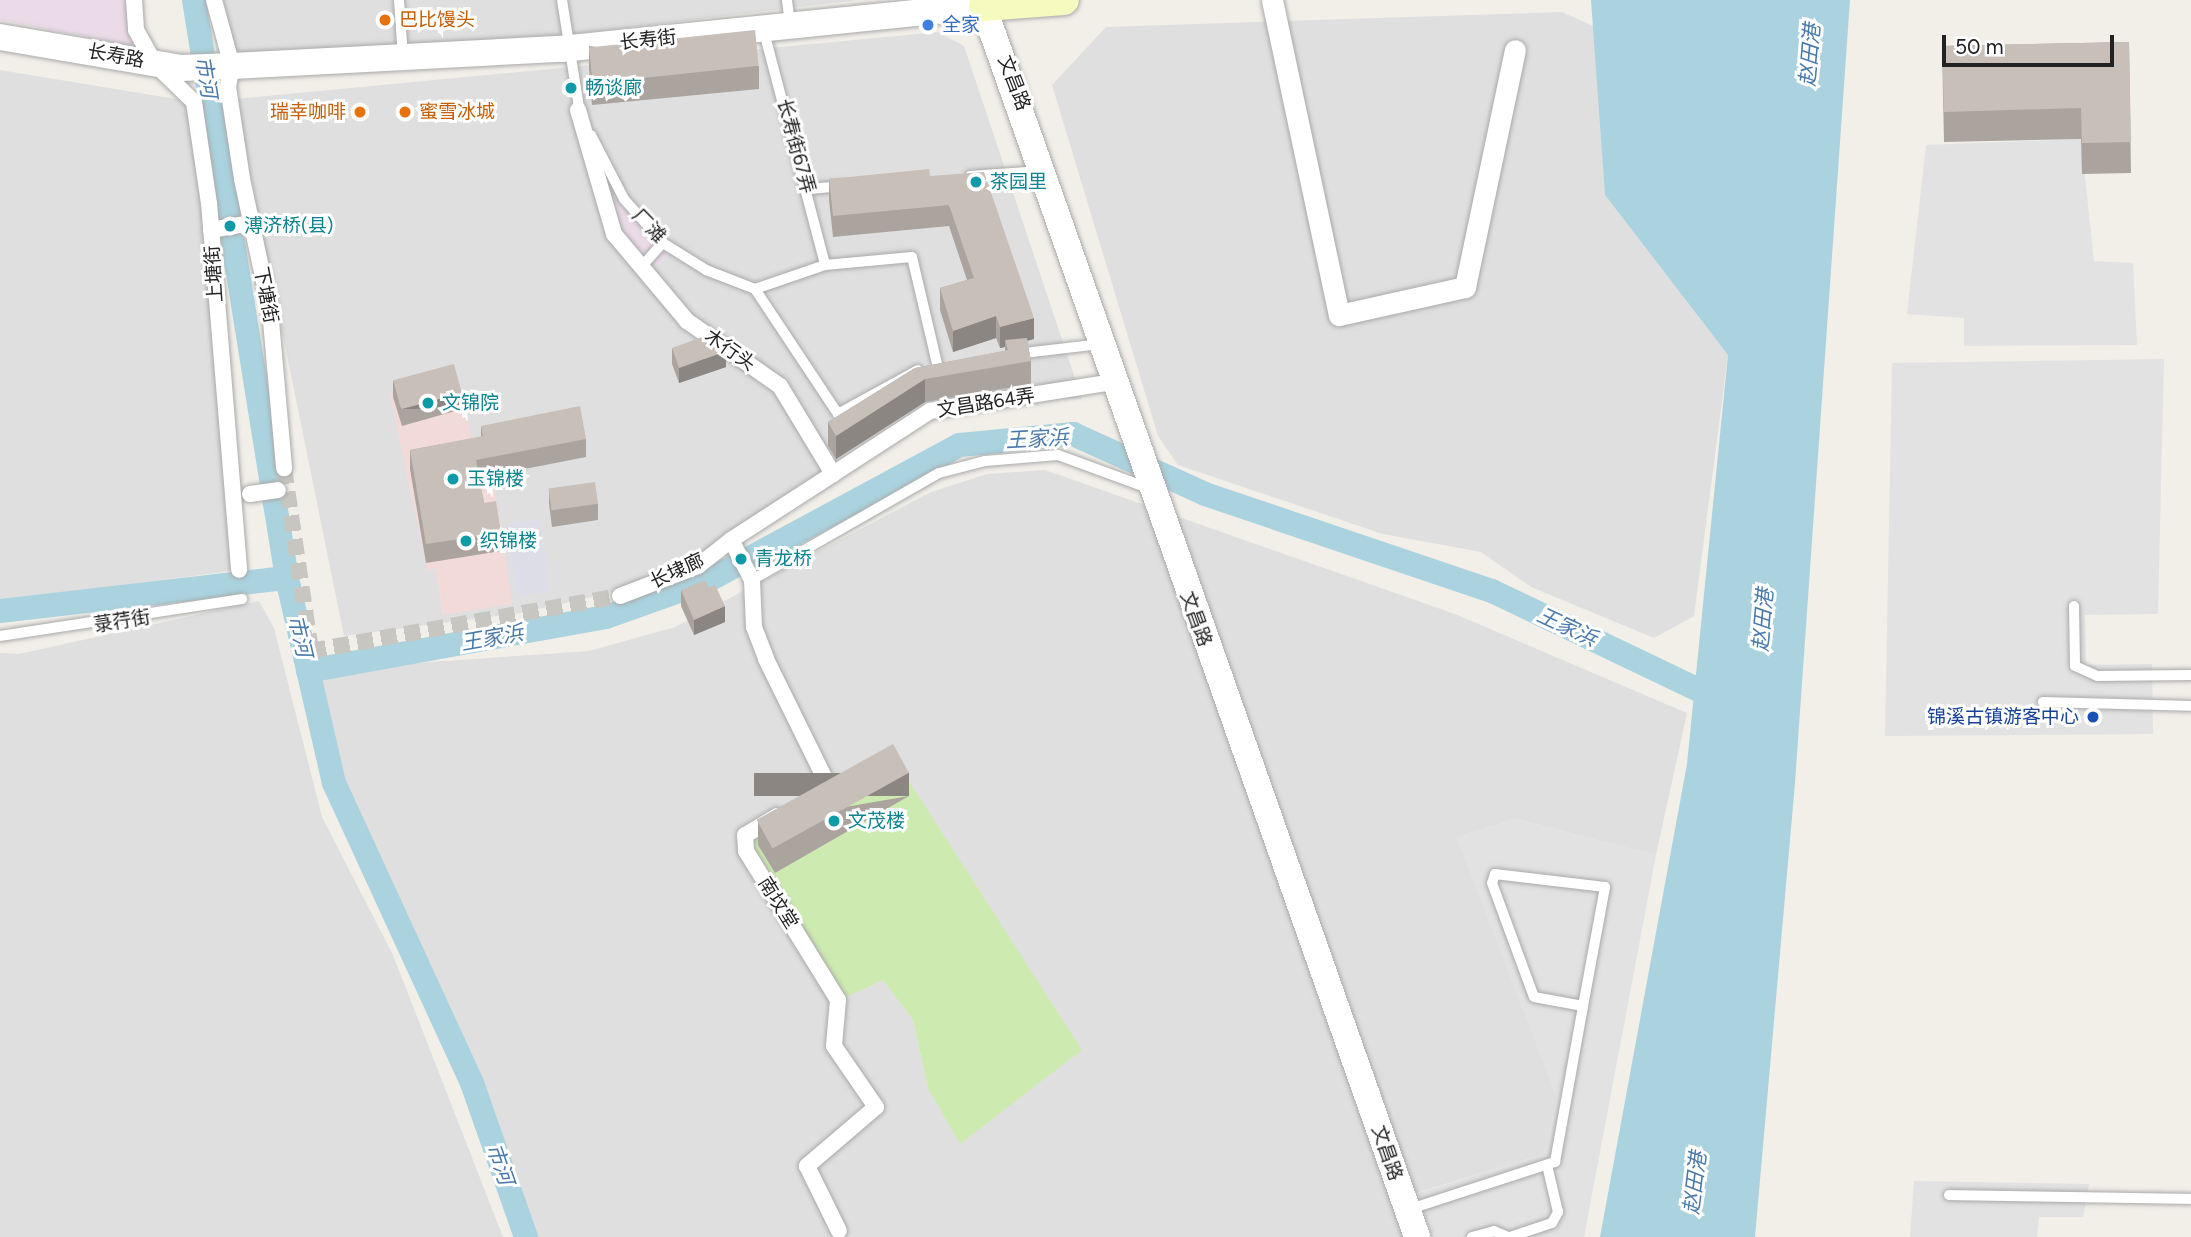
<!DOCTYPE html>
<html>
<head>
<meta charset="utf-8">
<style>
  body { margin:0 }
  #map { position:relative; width:2191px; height:1237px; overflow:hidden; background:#f2efe9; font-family:Figtree,"Noto Sans SC",sans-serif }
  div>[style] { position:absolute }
  .residential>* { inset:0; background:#e0dfdf }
  .commercial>* { inset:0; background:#f2dad9 }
  .industrial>* { inset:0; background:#ebdbe8 }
  .grass>* { inset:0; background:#cdebb0 }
  .parking>* { inset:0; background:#e2e2e2 }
  .plaza>* { inset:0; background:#dddde8; transform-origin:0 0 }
  .water>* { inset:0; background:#aad3df }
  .canal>* { height:24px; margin:-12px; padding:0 12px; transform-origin:12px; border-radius:12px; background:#aad3df }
  .pedestrian-tunnel>* { height:16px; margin-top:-8px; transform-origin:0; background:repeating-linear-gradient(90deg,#c8c6c1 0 16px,transparent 0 24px) }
  .roads { filter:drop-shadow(0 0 2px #a9a9a9) drop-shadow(0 0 2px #a9a9a9) }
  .service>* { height:10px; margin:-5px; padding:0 5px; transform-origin:5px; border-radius:5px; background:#fff }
  .pedestrian>* { height:16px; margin:-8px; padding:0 8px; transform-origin:8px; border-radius:8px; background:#fff }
  .minor>* { height:21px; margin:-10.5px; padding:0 10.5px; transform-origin:10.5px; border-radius:10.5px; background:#fff }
  .tertiary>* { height:26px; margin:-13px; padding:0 13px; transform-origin:13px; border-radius:13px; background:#fff }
  .secondary>* { height:30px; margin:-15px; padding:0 15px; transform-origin:15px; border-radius:15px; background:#f7fabf }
  .wall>* { inset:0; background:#aba49e }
  .shaded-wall>* { inset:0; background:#8b8681; transform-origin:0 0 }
  .building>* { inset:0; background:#c7bfb8; transform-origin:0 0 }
  .dots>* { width:19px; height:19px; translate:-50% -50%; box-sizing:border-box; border:4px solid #fff; border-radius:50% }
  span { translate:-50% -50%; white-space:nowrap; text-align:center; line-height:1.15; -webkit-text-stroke:6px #fff; paint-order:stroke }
  .food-label { font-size:19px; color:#c56008 }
  .left { translate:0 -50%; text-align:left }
  .right { translate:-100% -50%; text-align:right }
  .shop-label { font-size:19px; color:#366cbe }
  .street-label { font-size:19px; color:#222 }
  .culture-label { font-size:19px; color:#0d838f }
  .transit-label { font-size:19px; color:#164399 }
  .water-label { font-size:21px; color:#4a7aab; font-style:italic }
  .scale { position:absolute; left:1942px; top:35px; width:172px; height:32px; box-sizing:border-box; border:4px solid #222; border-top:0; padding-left:9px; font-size:21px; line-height:24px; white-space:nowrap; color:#222; -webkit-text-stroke:5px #fff; paint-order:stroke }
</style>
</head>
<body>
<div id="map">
  <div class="residential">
    <i style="clip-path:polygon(208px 0,858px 0,549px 37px,232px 55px,213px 33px)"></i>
    <i style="clip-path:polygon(1562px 12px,1595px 27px,1605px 195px,1728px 355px,1694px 616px,1654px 638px,1531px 587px,1481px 552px,1383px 534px,1178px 465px,1158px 436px,1052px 85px,1106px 27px)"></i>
    <i style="clip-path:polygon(evenodd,938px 32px,964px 46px,1082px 399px,1033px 400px,929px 418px,701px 562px,606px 594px,520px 613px,344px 636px,235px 99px,938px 32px,455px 375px,483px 483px,494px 482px,443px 615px,436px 568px,427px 569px,391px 394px,455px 375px)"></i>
    <i style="clip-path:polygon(0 70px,194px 102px,239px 570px,0 601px)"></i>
    <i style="clip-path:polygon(evenodd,1045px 470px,1455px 614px,1687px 713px,1656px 855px,1515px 819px,1457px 837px,1557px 1097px,1544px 1154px,1403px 1197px,1417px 1237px,533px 1237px,476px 1071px,341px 779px,320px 679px,416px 663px,589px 651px,675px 627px,931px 492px,987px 474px,1045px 470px,896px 761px,928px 1088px,913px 1020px,883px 979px,844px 997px,896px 761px)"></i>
    <i style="clip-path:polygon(259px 601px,274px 628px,322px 817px,393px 955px,503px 1237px,0 1237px,0 653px,19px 654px)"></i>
  </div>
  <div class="commercial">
    <i style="clip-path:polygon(455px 375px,483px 483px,494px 482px,512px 604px,443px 615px,436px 568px,427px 570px,390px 394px)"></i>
  </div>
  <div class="industrial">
    <i style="clip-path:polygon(0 0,130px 0,133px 46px,0 20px)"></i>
    <i style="clip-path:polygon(620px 191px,675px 251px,647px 273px,596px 210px)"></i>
  </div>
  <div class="grass">
    <i style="clip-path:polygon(896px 761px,1082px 1050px,960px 1144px,928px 1088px,913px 1020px,883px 980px,844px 998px,750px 842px)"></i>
  </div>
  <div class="parking">
    <i style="clip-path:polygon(2081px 139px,2094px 261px,2133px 263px,2137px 345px,1964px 346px,1964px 318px,1907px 314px,1926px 145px)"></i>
    <i style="clip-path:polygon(2164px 359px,2158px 614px,2085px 615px,2086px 665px,2152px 664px,2153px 734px,1885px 736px,1892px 363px)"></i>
    <i style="clip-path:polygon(1515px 819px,1656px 855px,1584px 1237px,1432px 1237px,1418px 1193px,1544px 1154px,1557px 1097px,1456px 837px)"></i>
    <i style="clip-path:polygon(1914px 1181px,2089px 1184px,2083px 1217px,2039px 1217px,2037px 1237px,1910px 1237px)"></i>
  </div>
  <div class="plaza">
    <i style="left:539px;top:519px;width:74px;height:34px;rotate:81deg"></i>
  </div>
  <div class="water">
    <i style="clip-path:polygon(1591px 0,1850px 0,1795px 783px,1755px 1237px,1600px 1237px,1687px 764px,1728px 355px,1605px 195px)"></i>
  </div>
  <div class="canal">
    <i style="left:194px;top:0;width:585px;rotate:80.86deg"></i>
    <i style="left:287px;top:578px;width:210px;rotate:77.1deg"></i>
    <i style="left:334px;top:783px;width:330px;rotate:65.3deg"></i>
    <i style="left:472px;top:1083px;width:163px;rotate:70.7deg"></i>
    <i style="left:0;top:611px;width:289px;rotate:-6.6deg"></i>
    <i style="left:308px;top:671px;width:303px;rotate:-10.3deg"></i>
    <i style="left:606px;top:617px;width:107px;rotate:-19.6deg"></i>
    <i style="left:707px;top:581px;width:287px;rotate:-28.3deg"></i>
    <i style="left:960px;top:445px;width:114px;rotate:-5.6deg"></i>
    <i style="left:1073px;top:434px;width:145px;rotate:24.4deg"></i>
    <i style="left:1205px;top:494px;width:303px;rotate:18.7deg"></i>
    <i style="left:1492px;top:591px;width:259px;rotate:25.6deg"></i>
  </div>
  <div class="pedestrian-tunnel">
    <i style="left:284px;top:468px;width:192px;rotate:81.6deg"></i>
    <i style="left:310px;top:651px;width:315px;rotate:-10.1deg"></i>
  </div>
  <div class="roads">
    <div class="service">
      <i style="left:399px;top:0;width:57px;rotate:86deg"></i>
      <i style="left:562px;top:0;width:115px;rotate:81deg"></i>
      <i style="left:787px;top:0;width:25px;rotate:83deg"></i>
      <i style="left:763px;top:28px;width:245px;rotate:75.3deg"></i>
      <i style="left:591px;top:135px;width:72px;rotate:62.7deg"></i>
      <i style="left:624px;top:199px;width:59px;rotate:48.4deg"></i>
      <i style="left:663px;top:243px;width:51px;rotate:32.1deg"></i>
      <i style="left:706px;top:270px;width:53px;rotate:21.2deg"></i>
      <i style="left:755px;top:289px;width:74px;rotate:-18.9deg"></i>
      <i style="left:825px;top:265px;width:87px;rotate:-5.3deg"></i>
      <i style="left:912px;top:257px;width:110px;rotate:76.8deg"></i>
      <i style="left:970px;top:176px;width:72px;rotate:-4deg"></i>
      <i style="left:809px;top:189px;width:34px;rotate:-5deg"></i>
      <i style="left:642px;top:266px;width:31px;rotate:-48deg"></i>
      <i style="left:755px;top:289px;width:150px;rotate:56.4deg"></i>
      <i style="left:838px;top:414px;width:91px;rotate:-28.8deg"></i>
      <i style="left:1016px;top:354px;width:86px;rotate:-6.7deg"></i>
      <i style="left:752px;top:580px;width:215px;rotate:-29.8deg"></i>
      <i style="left:939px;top:473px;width:48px;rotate:-14.6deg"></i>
      <i style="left:985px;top:461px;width:73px;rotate:-4.7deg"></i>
      <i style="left:1058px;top:455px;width:96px;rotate:20.1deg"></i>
      <i style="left:2074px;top:606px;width:60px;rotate:89deg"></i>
      <i style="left:2075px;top:666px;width:24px;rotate:24deg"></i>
      <i style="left:2097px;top:676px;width:94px;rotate:-0.6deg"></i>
      <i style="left:0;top:636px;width:245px;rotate:-8.7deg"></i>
      <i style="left:2043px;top:702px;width:148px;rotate:1.5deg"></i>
      <i style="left:1949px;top:1195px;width:242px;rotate:0.9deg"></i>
      <i style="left:1407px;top:1210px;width:156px;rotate:-18deg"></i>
      <i style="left:1555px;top:1162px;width:158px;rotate:-79.8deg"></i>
      <i style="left:1583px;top:1006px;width:121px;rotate:-79.5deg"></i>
      <i style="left:1605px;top:887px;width:111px;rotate:-173.3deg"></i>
      <i style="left:1495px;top:874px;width:9px;rotate:108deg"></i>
      <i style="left:1492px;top:883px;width:121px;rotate:69.8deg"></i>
      <i style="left:1534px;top:997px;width:50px;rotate:10.4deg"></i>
      <i style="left:1472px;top:1237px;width:23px;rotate:-15deg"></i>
      <i style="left:1494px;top:1231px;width:15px;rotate:23deg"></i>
      <i style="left:1510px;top:1237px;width:44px;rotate:-18.4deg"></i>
      <i style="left:1552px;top:1223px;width:13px;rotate:-61deg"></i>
      <i style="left:1558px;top:1212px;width:48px;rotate:-103.2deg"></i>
    </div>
    <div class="pedestrian">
      <i style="left:134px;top:0;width:30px;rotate:86deg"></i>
      <i style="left:136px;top:30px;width:38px;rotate:61deg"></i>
      <i style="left:154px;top:63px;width:56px;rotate:44.3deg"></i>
      <i style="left:194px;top:102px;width:102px;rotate:81.6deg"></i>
      <i style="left:209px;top:203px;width:368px;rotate:85.3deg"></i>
      <i style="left:214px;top:0;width:68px;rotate:74.7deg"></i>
      <i style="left:232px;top:66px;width:21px;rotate:101deg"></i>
      <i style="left:228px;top:87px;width:93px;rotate:81.3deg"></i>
      <i style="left:242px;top:179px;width:134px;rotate:77.9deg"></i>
      <i style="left:270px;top:310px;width:159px;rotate:84.9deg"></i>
      <i style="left:578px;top:110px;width:129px;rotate:73.8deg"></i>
      <i style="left:614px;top:234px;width:114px;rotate:50deg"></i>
      <i style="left:687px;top:321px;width:113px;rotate:35deg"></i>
      <i style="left:780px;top:386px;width:103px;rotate:58.9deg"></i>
      <i style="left:833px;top:474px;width:121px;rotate:147.1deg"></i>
      <i style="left:731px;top:540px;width:45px;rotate:62.3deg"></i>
      <i style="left:752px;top:580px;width:47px;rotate:87.6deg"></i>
      <i style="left:754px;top:627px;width:34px;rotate:69deg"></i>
      <i style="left:766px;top:659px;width:143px;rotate:63.8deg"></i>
      <i style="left:829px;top:787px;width:16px;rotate:150deg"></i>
      <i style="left:211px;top:230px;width:41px;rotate:-9.9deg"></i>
      <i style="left:833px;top:474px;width:116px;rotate:-33deg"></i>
      <i style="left:930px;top:411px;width:186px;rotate:-9deg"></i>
      <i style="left:250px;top:494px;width:28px;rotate:-8deg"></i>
      <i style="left:620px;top:596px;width:84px;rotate:-21deg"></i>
      <i style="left:698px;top:566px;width:42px;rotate:-38.2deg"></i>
      <i style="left:777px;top:816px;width:37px;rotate:149deg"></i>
      <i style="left:745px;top:835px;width:16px;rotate:86deg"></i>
      <i style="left:746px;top:851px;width:175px;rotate:58.3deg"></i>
      <i style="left:838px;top:1000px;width:46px;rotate:95deg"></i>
      <i style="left:834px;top:1046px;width:74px;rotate:55.5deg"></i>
      <i style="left:876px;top:1107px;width:91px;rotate:139.5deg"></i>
      <i style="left:807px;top:1166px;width:72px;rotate:63.8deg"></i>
    </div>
    <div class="minor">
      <i style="left:1272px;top:0;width:322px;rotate:78deg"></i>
      <i style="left:1339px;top:315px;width:129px;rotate:-12.5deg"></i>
      <i style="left:1465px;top:287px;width:242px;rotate:-78.1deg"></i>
    </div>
    <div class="tertiary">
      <i style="left:981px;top:0;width:1312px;rotate:70.58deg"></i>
      <i style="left:0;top:37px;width:184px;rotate:9.7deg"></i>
      <i style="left:181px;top:68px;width:51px;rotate:-2.2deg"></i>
      <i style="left:232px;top:66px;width:329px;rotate:-3deg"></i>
      <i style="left:561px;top:49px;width:425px;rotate:-5.8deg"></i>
    </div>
    <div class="secondary">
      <i style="left:984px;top:6px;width:80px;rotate:-4.3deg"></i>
    </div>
  </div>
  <div class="wall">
    <i style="clip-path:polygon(2129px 42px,2131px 173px,2082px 174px,2081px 139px,1944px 142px,1942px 46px)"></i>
    <i style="clip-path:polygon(589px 46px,759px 66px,759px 89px,592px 105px,589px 69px)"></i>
    <i style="clip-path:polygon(930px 176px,1034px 339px,1027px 341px,1031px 361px,1031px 384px,925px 402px,836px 459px,828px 446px,828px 422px,915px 368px,1005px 351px,1005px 347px,1000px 348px,996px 338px,953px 352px,940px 310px,940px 288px,967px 280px,949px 226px,833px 237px,829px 200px,829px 179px)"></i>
    <i style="clip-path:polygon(672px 348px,726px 367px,679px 383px,672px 364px)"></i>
    <i style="clip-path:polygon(393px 381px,462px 409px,402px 426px,393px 397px)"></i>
    <i style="clip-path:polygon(481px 426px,586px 439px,586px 457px,479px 478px,484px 503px,501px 533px,501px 551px,426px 563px,410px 469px,410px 450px,481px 437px)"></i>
    <i style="clip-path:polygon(549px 489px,598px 504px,598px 520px,552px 527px,549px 504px)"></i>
    <i style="clip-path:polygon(709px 588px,725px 622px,694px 635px,681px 606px,681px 590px)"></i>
    <i style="clip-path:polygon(909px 796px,775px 873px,758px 845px,758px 822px)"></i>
  </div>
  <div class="shaded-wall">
    <i style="clip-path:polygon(996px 316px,996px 338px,953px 352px,953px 331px)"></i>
    <i style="clip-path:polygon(1034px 318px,1034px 339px,1007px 346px,1005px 340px,1005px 347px,1000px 348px,1000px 327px)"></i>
    <i style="clip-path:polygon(726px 351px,726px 367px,679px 383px,679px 368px)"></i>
    <i style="clip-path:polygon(925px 379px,925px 402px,836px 459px,836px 436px)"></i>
    <i style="left:462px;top:393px;width:16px;height:62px;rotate:90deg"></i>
    <i style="clip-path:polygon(725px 606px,725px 622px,694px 635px,694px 620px)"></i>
    <i style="left:909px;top:773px;width:23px;height:155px;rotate:90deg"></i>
  </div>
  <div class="building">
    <i style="left:755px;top:30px;width:36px;height:167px;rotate:84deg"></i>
    <i style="clip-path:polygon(2129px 42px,2131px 142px,2082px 143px,2081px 108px,1944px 112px,1942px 46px)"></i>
    <i style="clip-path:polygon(929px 169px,930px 176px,984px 172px,1034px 318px,1000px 327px,996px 316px,953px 331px,940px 288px,974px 278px,949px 205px,833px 216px,829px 179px)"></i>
    <i style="clip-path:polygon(710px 334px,726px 351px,679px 368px,672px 348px)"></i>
    <i style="clip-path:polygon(1027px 338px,1031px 361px,925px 379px,836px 436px,828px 422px,915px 368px,1008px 350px,1005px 340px)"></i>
    <i style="left:454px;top:364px;width:30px;height:63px;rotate:75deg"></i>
    <i style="clip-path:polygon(580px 406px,586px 439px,476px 460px,484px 503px,496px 501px,501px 533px,426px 544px,410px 450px,483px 436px,481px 426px)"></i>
    <i style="left:595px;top:482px;width:22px;height:47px;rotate:82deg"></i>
    <i style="clip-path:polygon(705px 580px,709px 588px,715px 585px,725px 606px,694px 620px,681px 590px)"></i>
    <i style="left:893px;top:744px;width:33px;height:156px;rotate:61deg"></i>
  </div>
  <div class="dots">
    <i style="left:385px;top:20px;background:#e8710a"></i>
    <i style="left:928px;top:25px;background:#3f7fe0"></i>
    <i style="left:571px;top:88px;background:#0f9aa8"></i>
    <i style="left:360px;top:112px;background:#e8710a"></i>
    <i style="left:405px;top:112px;background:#e8710a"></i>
    <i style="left:976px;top:182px;background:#0f9aa8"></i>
    <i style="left:230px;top:226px;background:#0f9aa8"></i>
    <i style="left:428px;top:403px;background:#0f9aa8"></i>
    <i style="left:453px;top:479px;background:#0f9aa8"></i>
    <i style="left:466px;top:541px;background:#0f9aa8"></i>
    <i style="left:741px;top:559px;background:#0f9aa8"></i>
    <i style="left:2093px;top:717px;background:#1a4fb4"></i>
    <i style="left:834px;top:821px;background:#0f9aa8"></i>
  </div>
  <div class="food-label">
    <span class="left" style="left:399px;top:20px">巴比馒头</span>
    <span class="right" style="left:346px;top:112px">瑞幸咖啡</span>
    <span class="left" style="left:419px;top:112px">蜜雪冰城</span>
  </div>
  <div class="shop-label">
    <span class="left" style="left:942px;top:25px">全家</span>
  </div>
  <div class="street-label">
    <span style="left:648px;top:40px;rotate:-6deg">长寿街</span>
    <span style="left:116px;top:56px;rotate:10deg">长寿路</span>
    <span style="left:1014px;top:83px;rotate:69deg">文昌路</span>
    <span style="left:796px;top:146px;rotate:75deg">长寿街67弄</span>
    <span style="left:649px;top:226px;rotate:46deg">厂滩</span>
    <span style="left:214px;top:274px;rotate:-94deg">上塘街</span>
    <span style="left:266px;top:295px;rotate:79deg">下塘街</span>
    <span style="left:730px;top:350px;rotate:35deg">木行头</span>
    <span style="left:986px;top:403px;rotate:-9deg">文昌路64弄</span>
    <span style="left:677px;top:571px;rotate:-25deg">长埭廊</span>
    <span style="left:1196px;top:619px;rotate:70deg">文昌路</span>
    <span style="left:122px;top:621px;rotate:-9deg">菉荇街</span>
    <span style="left:778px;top:903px;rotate:58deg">南坟堂</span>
    <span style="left:1387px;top:1153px;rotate:71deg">文昌路</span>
  </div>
  <div class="culture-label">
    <span class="left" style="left:585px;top:88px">畅谈廊</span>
    <span class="left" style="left:990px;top:182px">茶园里</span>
    <span class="left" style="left:244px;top:226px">溥济桥(县)</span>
    <span class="left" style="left:442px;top:403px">文锦院</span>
    <span class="left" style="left:467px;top:479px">玉锦楼</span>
    <span class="left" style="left:480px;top:541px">织锦楼</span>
    <span class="left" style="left:755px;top:559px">青龙桥</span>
    <span class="left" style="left:848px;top:821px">文茂楼</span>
  </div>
  <div class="transit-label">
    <span class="right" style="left:2079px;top:717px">锦溪古镇游客中心</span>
  </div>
  <div class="water-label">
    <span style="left:1810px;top:55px;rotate:-85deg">赵田港</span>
    <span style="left:206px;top:77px;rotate:81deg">市河</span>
    <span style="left:1037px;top:439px;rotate:-3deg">王家浜</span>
    <span style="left:1763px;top:620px;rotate:-85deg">赵田港</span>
    <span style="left:1567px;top:627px;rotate:25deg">王家浜</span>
    <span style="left:300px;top:636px;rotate:77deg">市河</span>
    <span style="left:492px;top:638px;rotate:-10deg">王家浜</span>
    <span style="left:500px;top:1164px;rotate:71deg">市河</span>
    <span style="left:1695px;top:1183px;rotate:-83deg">赵田港</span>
  </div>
  <div class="scale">50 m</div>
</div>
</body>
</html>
